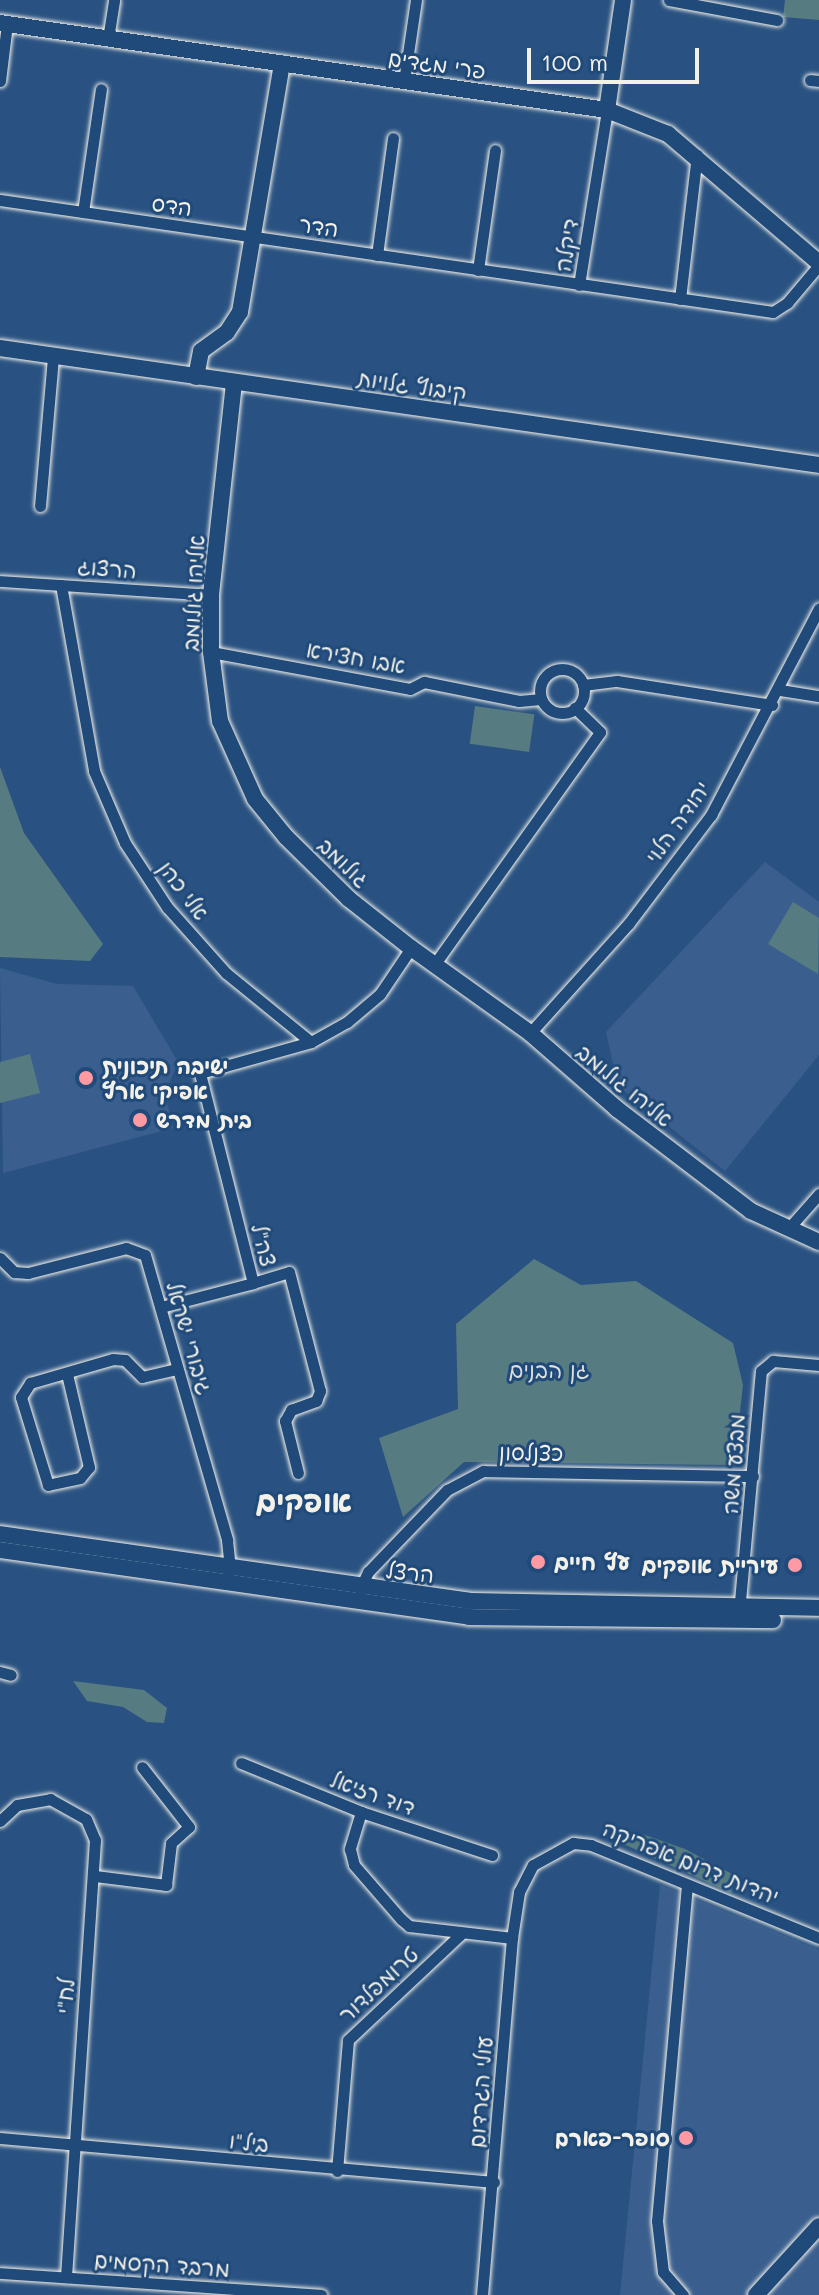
<!DOCTYPE html>
<html>
<head>
<meta charset="utf-8">
<style>
  body { margin:0 }
  #map { position:relative; width:819px; height:2295px; overflow:hidden; background:#295282; font-family:Mali,"Playpen Sans Hebrew",sans-serif }
  div>[style] { position:absolute }
  .built>* { inset:0; background:#3a5f8e }
  .green>* { inset:0; background:#567b81; transform-origin:0 0 }
  .roads { filter:drop-shadow(0 0 2px #f4f1e8) drop-shadow(0 0 2px #f4f1e8) }
  .street>* { height:11px; margin:-5.5px; padding:0 5.5px; transform-origin:5.5px; border-radius:5.5px; background:#1f4a7a }
  .street>.ring { margin:-5.5px; padding:0; box-sizing:content-box; background:none; border:11px solid #1f4a7a; border-radius:50% }
  .secondary>* { height:16px; margin:-8px; padding:0 8px; transform-origin:8px; border-radius:8px; background:#1f4a7a }
  .dots>* { width:22px; height:22px; translate:-50% -50%; box-sizing:border-box; border:4px solid #1f4a7a; border-radius:50% }
  span { translate:-50% -50%; white-space:nowrap; text-align:center; line-height:1.15; -webkit-text-stroke:6px #1f4a7a; paint-order:stroke }
  .street-label { font-size:22px; color:#f4f1e8 }
  .poi-label { font-size:22px; color:#f4f1e8; font-weight:700 }
  .left { translate:0 -50%; text-align:left }
  .right { translate:-100% -50%; text-align:right }
  .park-label { font-size:22px; color:#dcdfd9 }
  .district-label { font-size:30px; color:#f4f1e8; font-weight:700 }
  .scale { position:absolute; left:527px; top:48px; width:172px; height:36px; box-sizing:border-box; border:4px solid #f4f1e8; border-top:0; padding-left:10px; font-size:24px; line-height:28px; white-space:nowrap; color:#f4f1e8; -webkit-text-stroke:6px #1f4a7a; paint-order:stroke }
</style>
</head>
<body>
<div id="map">
  <div class="built">
    <i style="clip-path:polygon(765px 862px,819px 902px,819px 1055px,725px 1171px,618px 1086px,606px 1032px)"></i>
    <i style="clip-path:polygon(0 968px,57px 984px,133px 986px,178px 1062px,165px 1094px,173px 1128px,3px 1173px)"></i>
    <i style="clip-path:polygon(660px 1885px,819px 1950px,819px 2295px,620px 2295px)"></i>
  </div>
  <div class="green">
    <i style="clip-path:polygon(785px 0,819px 0,819px 20px,783px 17px)"></i>
    <i style="left:475px;top:706px;width:60px;height:38px;rotate:8deg"></i>
    <i style="clip-path:polygon(0 767px,24px 833px,103px 944px,90px 961px,0 957px)"></i>
    <i style="clip-path:polygon(793px 902px,819px 918px,818px 974px,768px 944px)"></i>
    <i style="clip-path:polygon(30px 1054px,40px 1093px,0 1103px,0 1062px)"></i>
    <i style="clip-path:polygon(534px 1259px,581px 1285px,636px 1281px,733px 1343px,743px 1385px,734px 1465px,464px 1462px,403px 1517px,379px 1438px,458px 1409px,456px 1324px)"></i>
    <i style="clip-path:polygon(73px 1681px,144px 1690px,167px 1708px,164px 1723px,147px 1722px,123px 1707px,87px 1701px)"></i>
    <i style="clip-path:polygon(622px 1834px,642px 1834px,685px 1849px,736px 1876px,731px 1893px,619px 1842px)"></i>
  </div>
  <div class="roads">
    <div class="street">
      <i style="left:669px;top:0;width:110px;rotate:10.5deg"></i>
      <i style="left:108px;top:39px;width:39px;rotate:-81deg"></i>
      <i style="left:810px;top:80px;width:9px;rotate:6deg"></i>
      <i style="left:0;top:81px;width:57px;rotate:-83deg"></i>
      <i style="left:404px;top:81px;width:82px;rotate:-81.6deg"></i>
      <i style="left:0;top:200px;width:781px;rotate:8.24deg"></i>
      <i style="left:773px;top:312px;width:17px;rotate:-33deg"></i>
      <i style="left:787px;top:303px;width:50px;rotate:-49.9deg"></i>
      <i style="left:83px;top:212px;width:124px;rotate:-81.7deg"></i>
      <i style="left:377px;top:255px;width:118px;rotate:-82.2deg"></i>
      <i style="left:478px;top:270px;width:121px;rotate:-81.9deg"></i>
      <i style="left:579px;top:285px;width:177px;rotate:-80.9deg"></i>
      <i style="left:680px;top:299px;width:145px;rotate:-83.3deg"></i>
      <i style="left:40px;top:506px;width:150px;rotate:-85deg"></i>
      <i style="left:0;top:581px;width:211px;rotate:3.8deg"></i>
      <i style="left:61px;top:585px;width:189px;rotate:79.9deg"></i>
      <i style="left:94px;top:771px;width:78px;rotate:66.7deg"></i>
      <i style="left:125px;top:843px;width:77px;rotate:56.7deg"></i>
      <i style="left:167px;top:907px;width:89px;rotate:48.2deg"></i>
      <i style="left:226px;top:973px;width:109px;rotate:39.1deg"></i>
      <i style="left:311px;top:1042px;width:41px;rotate:-29.1deg"></i>
      <i style="left:347px;top:1022px;width:43px;rotate:-40.3deg"></i>
      <i style="left:380px;top:994px;width:55px;rotate:-56deg"></i>
      <i style="left:211px;top:652px;width:202px;rotate:10.5deg"></i>
      <i style="left:410px;top:689px;width:16px;rotate:-27deg"></i>
      <i style="left:424px;top:682px;width:97px;rotate:11.3deg"></i>
      <i style="left:519px;top:701px;width:22px;rotate:-5deg"></i>
      <i class="ring" style="left:540px;top:669px;width:33px;height:33px"></i>
      <i style="left:583px;top:685px;width:34px;rotate:-7deg"></i>
      <i style="left:617px;top:681px;width:157px;rotate:8.8deg"></i>
      <i style="left:780px;top:690px;width:39px;rotate:9deg"></i>
      <i style="left:434px;top:965px;width:286px;rotate:-54.5deg"></i>
      <i style="left:600px;top:732px;width:35px;rotate:-136deg"></i>
      <i style="left:530px;top:1033px;width:148px;rotate:-48deg"></i>
      <i style="left:629px;top:923px;width:136px;rotate:-52.8deg"></i>
      <i style="left:711px;top:815px;width:233px;rotate:-62.4deg"></i>
      <i style="left:788px;top:1229px;width:47px;rotate:-48.5deg"></i>
      <i style="left:0;top:1258px;width:20px;rotate:45deg"></i>
      <i style="left:14px;top:1272px;width:14px;rotate:4deg"></i>
      <i style="left:28px;top:1273px;width:101px;rotate:-14.3deg"></i>
      <i style="left:126px;top:1248px;width:20px;rotate:20deg"></i>
      <i style="left:145px;top:1255px;width:297px;rotate:73.9deg"></i>
      <i style="left:227px;top:1540px;width:31px;rotate:84deg"></i>
      <i style="left:161px;top:1307px;width:95px;rotate:-14.6deg"></i>
      <i style="left:67px;top:1374px;width:96px;rotate:76.7deg"></i>
      <i style="left:89px;top:1467px;width:14px;rotate:129deg"></i>
      <i style="left:80px;top:1478px;width:33px;rotate:168deg"></i>
      <i style="left:48px;top:1485px;width:92px;rotate:-107.1deg"></i>
      <i style="left:21px;top:1397px;width:17px;rotate:-57deg"></i>
      <i style="left:30px;top:1383px;width:86px;rotate:-16.1deg"></i>
      <i style="left:113px;top:1359px;width:12px;rotate:5deg"></i>
      <i style="left:125px;top:1360px;width:24px;rotate:45deg"></i>
      <i style="left:142px;top:1377px;width:36px;rotate:-13deg"></i>
      <i style="left:298px;top:1473px;width:54px;rotate:-104deg"></i>
      <i style="left:285px;top:1421px;width:13px;rotate:-61deg"></i>
      <i style="left:291px;top:1410px;width:27px;rotate:-20deg"></i>
      <i style="left:316px;top:1401px;width:11px;rotate:-68deg"></i>
      <i style="left:320px;top:1391px;width:123px;rotate:-104.6deg"></i>
      <i style="left:289px;top:1272px;width:38px;rotate:163deg"></i>
      <i style="left:253px;top:1283px;width:217px;rotate:-104.2deg"></i>
      <i style="left:200px;top:1073px;width:115px;rotate:-15.6deg"></i>
      <i style="left:360px;top:1589px;width:19px;rotate:-65deg"></i>
      <i style="left:368px;top:1572px;width:114px;rotate:-46.1deg"></i>
      <i style="left:447px;top:1490px;width:41px;rotate:-27.8deg"></i>
      <i style="left:483px;top:1471px;width:270px;rotate:1.1deg"></i>
      <i style="left:739px;top:1612px;width:242px;rotate:-84.8deg"></i>
      <i style="left:761px;top:1371px;width:16px;rotate:-40deg"></i>
      <i style="left:773px;top:1361px;width:46px;rotate:5deg"></i>
      <i style="left:0;top:1672px;width:11px;rotate:15deg"></i>
      <i style="left:241px;top:1763px;width:130px;rotate:22.2deg"></i>
      <i style="left:361px;top:1812px;width:138px;rotate:18.2deg"></i>
      <i style="left:361px;top:1812px;width:39px;rotate:107deg"></i>
      <i style="left:350px;top:1849px;width:16px;rotate:76deg"></i>
      <i style="left:354px;top:1865px;width:72px;rotate:49deg"></i>
      <i style="left:401px;top:1919px;width:11px;rotate:41deg"></i>
      <i style="left:409px;top:1926px;width:104px;rotate:6.6deg"></i>
      <i style="left:0;top:1821px;width:23px;rotate:-43deg"></i>
      <i style="left:17px;top:1805px;width:34px;rotate:-10deg"></i>
      <i style="left:50px;top:1799px;width:41px;rotate:29.1deg"></i>
      <i style="left:86px;top:1819px;width:23px;rotate:67deg"></i>
      <i style="left:95px;top:1840px;width:438px;rotate:93.8deg"></i>
      <i style="left:95px;top:1876px;width:72px;rotate:7.2deg"></i>
      <i style="left:166px;top:1885px;width:42px;rotate:-83.2deg"></i>
      <i style="left:171px;top:1843px;width:24px;rotate:-42deg"></i>
      <i style="left:189px;top:1827px;width:76px;rotate:-128.1deg"></i>
      <i style="left:0;top:2138px;width:496px;rotate:5.1deg"></i>
      <i style="left:337px;top:2171px;width:131px;rotate:-85.2deg"></i>
      <i style="left:348px;top:2040px;width:156px;rotate:-43.2deg"></i>
      <i style="left:0;top:2273px;width:322px;rotate:3.9deg"></i>
      <i style="left:482px;top:2295px;width:358px;rotate:-85.2deg"></i>
      <i style="left:512px;top:1938px;width:47px;rotate:-81.3deg"></i>
      <i style="left:519px;top:1892px;width:30px;rotate:-63deg"></i>
      <i style="left:533px;top:1865px;width:46px;rotate:-28.8deg"></i>
      <i style="left:573px;top:1843px;width:18px;rotate:6deg"></i>
      <i style="left:591px;top:1845px;width:246px;rotate:22.2deg"></i>
      <i style="left:683px;top:2295px;width:30px;rotate:-131deg"></i>
      <i style="left:663px;top:2272px;width:51px;rotate:-96.7deg"></i>
      <i style="left:657px;top:2221px;width:336px;rotate:-84.9deg"></i>
    </div>
    <div class="secondary">
      <i style="left:0;top:23px;width:613px;rotate:8.16deg"></i>
      <i style="left:607px;top:110px;width:66px;rotate:21.5deg"></i>
      <i style="left:668px;top:134px;width:199px;rotate:40.5deg"></i>
      <i style="left:607px;top:110px;width:111px;rotate:-81.7deg"></i>
      <i style="left:0;top:348px;width:827px;rotate:8.13deg"></i>
      <i style="left:196px;top:377px;width:26px;rotate:-79deg"></i>
      <i style="left:201px;top:351px;width:32px;rotate:-36deg"></i>
      <i style="left:227px;top:332px;width:24px;rotate:-57deg"></i>
      <i style="left:240px;top:312px;width:252px;rotate:-80.4deg"></i>
      <i style="left:234px;top:383px;width:213px;rotate:96.2deg"></i>
      <i style="left:211px;top:595px;width:57px;rotate:90deg"></i>
      <i style="left:211px;top:652px;width:70px;rotate:82.6deg"></i>
      <i style="left:220px;top:721px;width:85px;rotate:65.8deg"></i>
      <i style="left:255px;top:799px;width:49px;rotate:50.8deg"></i>
      <i style="left:286px;top:837px;width:88px;rotate:44.5deg"></i>
      <i style="left:349px;top:899px;width:79px;rotate:38.3deg"></i>
      <i style="left:411px;top:948px;width:146px;rotate:35.5deg"></i>
      <i style="left:530px;top:1033px;width:116px;rotate:41.1deg"></i>
      <i style="left:617px;top:1109px;width:168px;rotate:37.3deg"></i>
      <i style="left:751px;top:1211px;width:75px;rotate:24.5deg"></i>
      <i style="left:0;top:1534px;width:473px;rotate:8.1deg"></i>
      <i style="left:468px;top:1601px;width:351px;rotate:1.1deg"></i>
      <i style="left:0;top:1550px;width:474px;rotate:8.1deg"></i>
      <i style="left:469px;top:1617px;width:304px;rotate:0.6deg"></i>
      <i style="left:756px;top:2295px;width:93px;rotate:-47.6deg"></i>
    </div>
  </div>
  <div class="dots">
    <i style="left:86px;top:1078px;background:#ff9aa2"></i>
    <i style="left:140px;top:1120px;background:#ff9aa2"></i>
    <i style="left:538px;top:1562px;background:#ff9aa2"></i>
    <i style="left:795px;top:1565px;background:#ff9aa2"></i>
    <i style="left:686px;top:2138px;background:#ff9aa2"></i>
  </div>
  <div class="street-label">
    <span style="left:437px;top:64px;rotate:8deg">פרי מגדים</span>
    <span style="left:172px;top:205px;rotate:8deg">הדס</span>
    <span style="left:319px;top:226px;rotate:8deg">הדר</span>
    <span style="left:566px;top:245px;rotate:-81deg">דיקלה</span>
    <span style="left:412px;top:385px;rotate:8deg">קיבוץ גלויות</span>
    <span style="left:107px;top:568px;rotate:4deg">הרצוג</span>
    <span style="left:193px;top:593px;rotate:-87deg">אליהו גולומב</span>
    <span style="left:356px;top:657px;rotate:10deg">אבו חצירא</span>
    <span style="left:677px;top:822px;rotate:-55deg">יהודה הלוי</span>
    <span style="left:344px;top:862px;rotate:43deg">גולומב</span>
    <span style="left:184px;top:890px;rotate:53deg">אלי כהן</span>
    <span style="left:625px;top:1085px;rotate:39deg">אליהו גולומב</span>
    <span style="left:264px;top:1245px;rotate:76deg">צה"ל</span>
    <span style="left:190px;top:1338px;rotate:74deg">גיבורי ישראל</span>
    <span style="left:531px;top:1452px;rotate:1deg">כצנלסון</span>
    <span style="left:733px;top:1464px;rotate:-86deg">מבצע משה</span>
    <span style="left:410px;top:1572px;rotate:6deg">הרצל</span>
    <span style="left:373px;top:1793px;rotate:20deg">דוד רזיאל</span>
    <span style="left:691px;top:1862px;rotate:22deg">יהדות דרום אפריקה</span>
    <span style="left:378px;top:1984px;rotate:-43deg">טרומפלדור</span>
    <span style="left:65px;top:1996px;rotate:-85deg">לח"י</span>
    <span style="left:480px;top:2092px;rotate:-86deg">עולי הגרדום</span>
    <span style="left:249px;top:2142px;rotate:6deg">ביל"ו</span>
    <span style="left:162px;top:2264px;rotate:4deg">מרבד הקסמים</span>
  </div>
  <div class="poi-label">
    <span class="left" style="left:102px;top:1078px">ישיבה תיכונית<br>אפיקי ארץ</span>
    <span class="left" style="left:156px;top:1120px">בית מדרש</span>
    <span class="left" style="left:554px;top:1562px">עץ חיים</span>
    <span class="right" style="left:779px;top:1565px">עיריית אופקים</span>
    <span class="right" style="left:670px;top:2138px">סופר-פארם</span>
  </div>
  <div class="park-label">
    <span style="left:549px;top:1370px">גן הבנים</span>
  </div>
  <div class="district-label">
    <span style="left:304px;top:1500px">אופקים</span>
  </div>
  <div class="scale">100 m</div>
</div>
</body>
</html>
